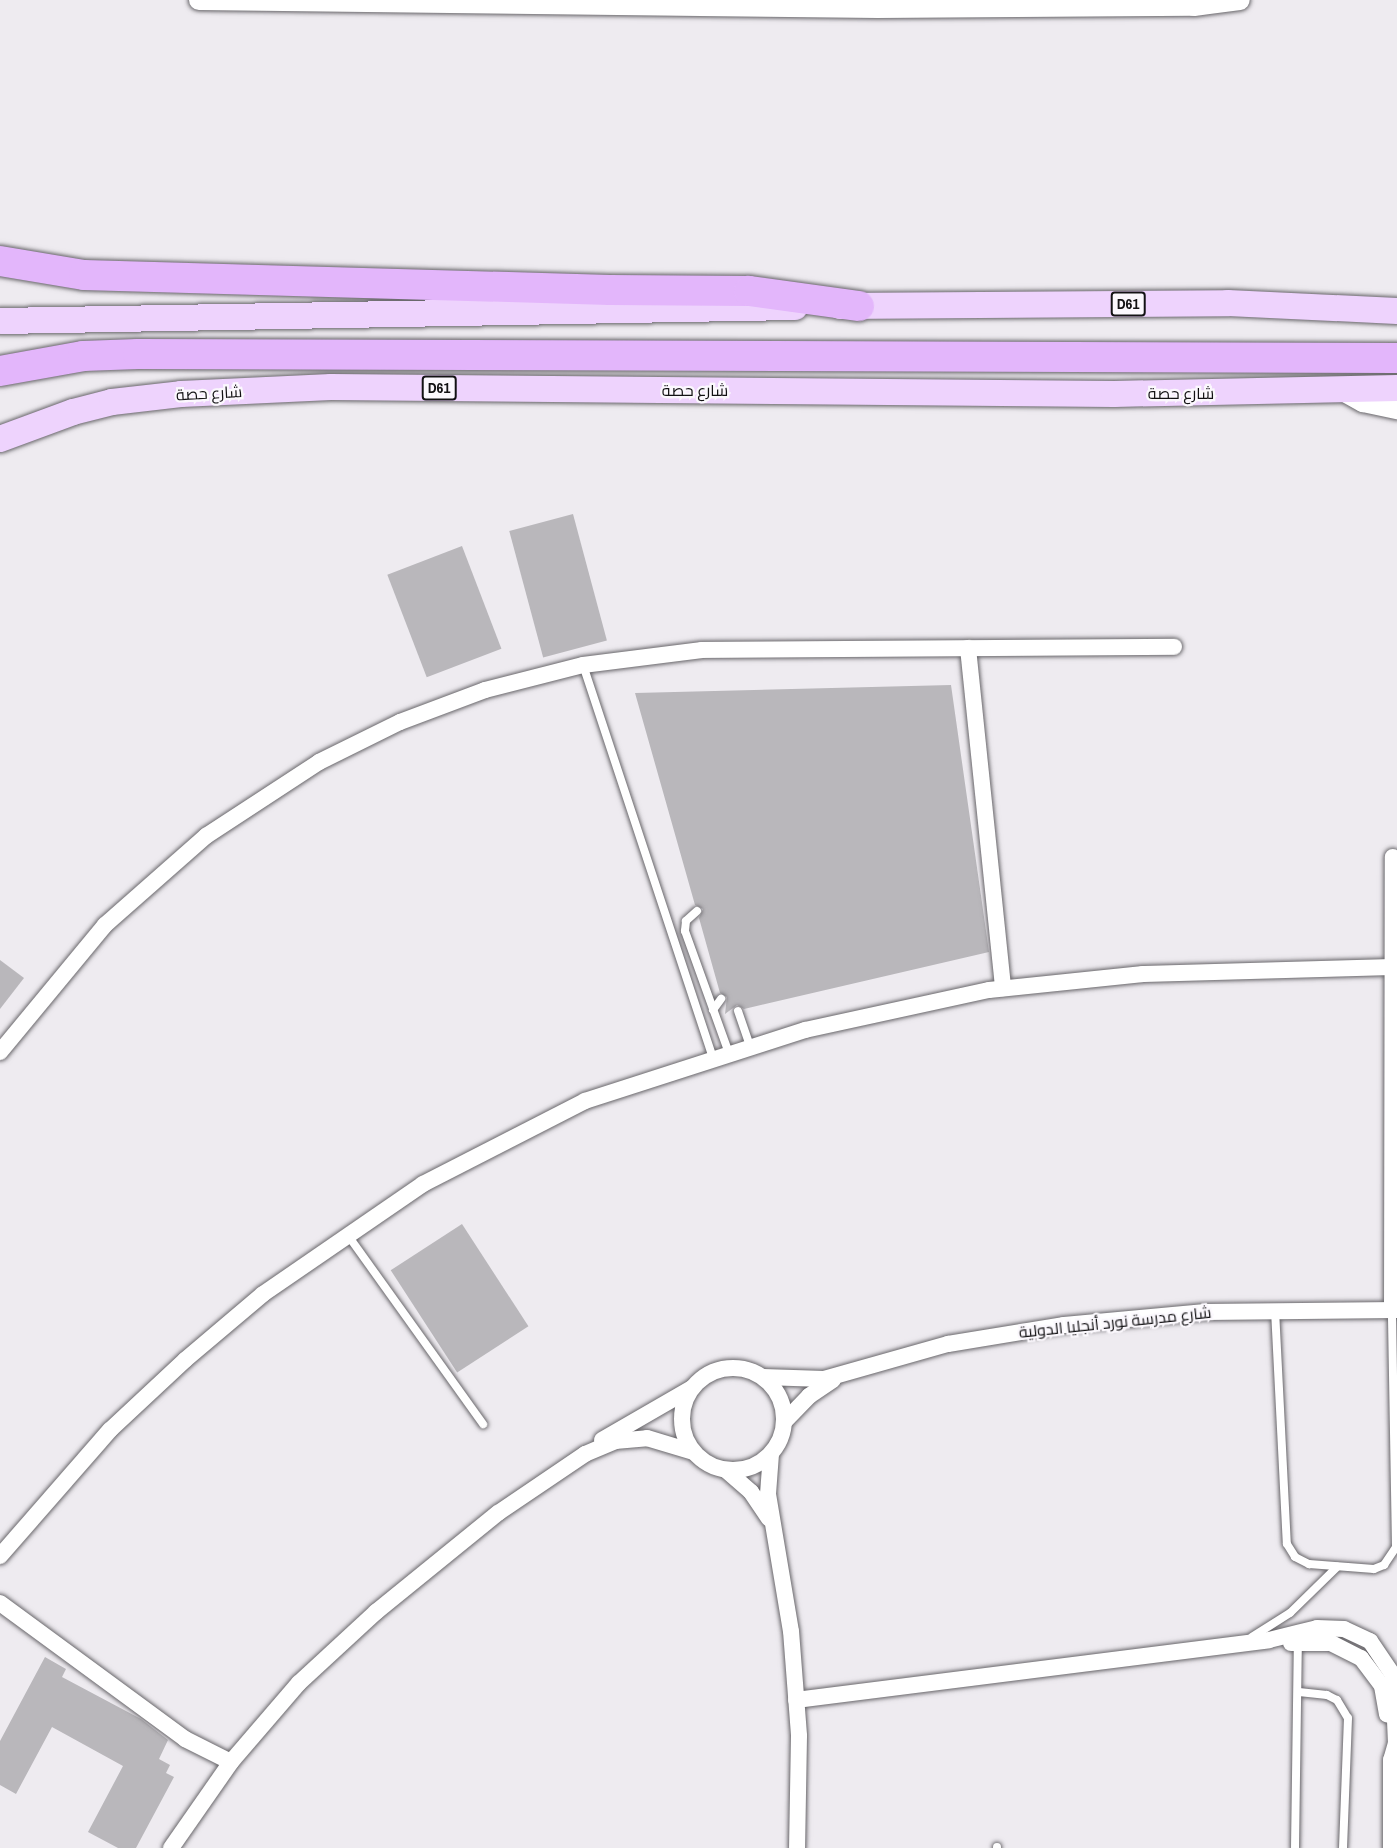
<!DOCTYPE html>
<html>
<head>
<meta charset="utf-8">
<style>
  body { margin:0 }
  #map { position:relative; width:1397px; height:1848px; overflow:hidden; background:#eeebf0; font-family:"Archivo Narrow",Cairo,sans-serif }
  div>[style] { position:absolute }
  .building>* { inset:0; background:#b9b7bb; transform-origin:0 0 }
  .roads { filter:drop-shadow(0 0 2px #68666a) drop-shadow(0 0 2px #68666a) }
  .service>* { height:8px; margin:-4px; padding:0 4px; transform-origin:4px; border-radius:4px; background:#fff }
  .minor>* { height:16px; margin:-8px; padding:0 8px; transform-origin:8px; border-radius:8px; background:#fff }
  .minor>.ring { margin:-8px; padding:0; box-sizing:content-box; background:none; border:16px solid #fff; border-radius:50% }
  .tertiary>* { height:20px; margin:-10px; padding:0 10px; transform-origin:10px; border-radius:10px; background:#fff }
  .primary>* { height:26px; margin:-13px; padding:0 13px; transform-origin:13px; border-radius:13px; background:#eed3fd }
  .motorway>* { height:30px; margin:-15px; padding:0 15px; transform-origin:15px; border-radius:15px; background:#e3b6fb }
  span { translate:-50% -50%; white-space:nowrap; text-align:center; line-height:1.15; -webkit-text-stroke:4.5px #fbf8fd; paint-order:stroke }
  .shield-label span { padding:2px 4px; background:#fbf8fd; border:2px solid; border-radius:4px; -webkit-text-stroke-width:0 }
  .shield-label { font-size:15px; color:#131214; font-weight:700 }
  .street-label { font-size:16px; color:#131214 }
</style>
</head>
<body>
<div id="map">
  <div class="building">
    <i style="left:573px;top:514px;width:131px;height:66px;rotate:75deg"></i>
    <i style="left:462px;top:546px;width:110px;height:80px;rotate:69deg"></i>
    <i style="clip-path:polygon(951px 685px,989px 952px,744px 1009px,737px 1005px,725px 1014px,727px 997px,720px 993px,699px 918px,703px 909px,695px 905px,635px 693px)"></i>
    <i style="clip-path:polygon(0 960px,24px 978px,0 1009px)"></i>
    <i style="left:462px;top:1224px;width:122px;height:85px;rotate:57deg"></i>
    <i style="clip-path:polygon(45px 1657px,66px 1669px,62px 1677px,141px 1719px,168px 1740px,159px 1759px,170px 1765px,166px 1773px,174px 1777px,136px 1848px,118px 1848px,88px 1832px,123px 1766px,52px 1727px,16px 1794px,0 1785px,0 1741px)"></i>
  </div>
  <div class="roads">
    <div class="service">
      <i style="left:583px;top:665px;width:414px;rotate:71.7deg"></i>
      <i style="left:697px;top:911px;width:15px;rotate:138deg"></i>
      <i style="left:686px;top:921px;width:10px;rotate:96deg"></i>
      <i style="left:685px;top:931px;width:130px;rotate:70.2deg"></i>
      <i style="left:713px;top:1010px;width:14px;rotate:-54deg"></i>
      <i style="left:738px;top:1011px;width:37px;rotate:71deg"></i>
      <i style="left:347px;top:1234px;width:234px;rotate:54.4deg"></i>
      <i style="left:1275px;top:1310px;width:234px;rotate:87.1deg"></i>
      <i style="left:1287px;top:1544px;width:15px;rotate:58deg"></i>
      <i style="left:1295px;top:1557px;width:16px;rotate:27deg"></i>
      <i style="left:1309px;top:1564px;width:65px;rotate:4.4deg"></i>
      <i style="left:1374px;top:1569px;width:11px;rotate:-22deg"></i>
      <i style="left:1384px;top:1565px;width:22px;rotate:-56deg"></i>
      <i style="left:1396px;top:1547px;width:237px;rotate:-91deg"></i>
      <i style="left:1252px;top:1637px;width:45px;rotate:-32.3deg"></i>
      <i style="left:1290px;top:1613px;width:66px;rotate:-44.4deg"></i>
      <i style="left:1299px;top:1692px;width:28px;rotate:6deg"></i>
      <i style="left:1327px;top:1695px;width:11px;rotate:27deg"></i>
      <i style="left:1337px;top:1700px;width:21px;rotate:59deg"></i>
      <i style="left:1348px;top:1718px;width:130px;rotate:92.2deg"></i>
      <i style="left:997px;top:1848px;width:1px;rotate:-90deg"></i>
      <i style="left:1295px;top:1848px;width:206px;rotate:-89.2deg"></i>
    </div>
    <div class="minor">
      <i style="left:968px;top:648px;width:342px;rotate:84.1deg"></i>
      <i style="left:0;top:1052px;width:165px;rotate:-50.4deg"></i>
      <i style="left:105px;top:925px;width:135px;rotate:-41.4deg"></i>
      <i style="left:206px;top:836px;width:135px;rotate:-33.2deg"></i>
      <i style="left:319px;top:762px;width:90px;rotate:-26.3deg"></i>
      <i style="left:400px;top:722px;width:91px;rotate:-20.6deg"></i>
      <i style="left:485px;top:690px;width:101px;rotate:-14.3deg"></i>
      <i style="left:583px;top:665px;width:120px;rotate:-7.2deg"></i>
      <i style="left:702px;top:650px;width:472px;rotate:-0.4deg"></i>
      <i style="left:1392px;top:1310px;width:453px;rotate:-89.9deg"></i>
      <i class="ring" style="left:682px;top:1368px;width:86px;height:86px"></i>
      <i style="left:763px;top:1377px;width:61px;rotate:1.9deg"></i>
      <i style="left:824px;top:1379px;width:129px;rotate:-15.8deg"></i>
      <i style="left:948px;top:1344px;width:118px;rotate:-9.3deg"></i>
      <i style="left:1064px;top:1325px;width:142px;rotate:-5.3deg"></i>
      <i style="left:1205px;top:1312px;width:192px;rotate:-0.6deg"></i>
      <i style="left:785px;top:1421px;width:35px;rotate:-46deg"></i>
      <i style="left:809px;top:1396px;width:29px;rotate:-34deg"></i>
      <i style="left:602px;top:1440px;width:104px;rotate:-30deg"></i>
      <i style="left:771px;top:1454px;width:40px;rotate:94.3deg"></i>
      <i style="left:768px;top:1494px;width:139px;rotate:80.5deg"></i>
      <i style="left:791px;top:1631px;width:105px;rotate:85.6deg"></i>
      <i style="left:799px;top:1736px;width:112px;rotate:91deg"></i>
      <i style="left:727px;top:1471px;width:32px;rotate:41deg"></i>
      <i style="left:751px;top:1492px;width:32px;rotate:56deg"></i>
      <i style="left:0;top:1556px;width:167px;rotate:-48.9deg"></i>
      <i style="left:110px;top:1430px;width:103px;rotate:-43deg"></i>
      <i style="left:185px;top:1360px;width:102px;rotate:-40.2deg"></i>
      <i style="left:263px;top:1294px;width:194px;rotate:-34.5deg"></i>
      <i style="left:423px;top:1184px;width:182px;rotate:-27.1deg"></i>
      <i style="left:585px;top:1101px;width:231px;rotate:-17.9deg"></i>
      <i style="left:805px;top:1030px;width:188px;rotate:-12.3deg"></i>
      <i style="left:989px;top:990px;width:155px;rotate:-5.9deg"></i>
      <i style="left:1143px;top:974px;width:250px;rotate:-1.6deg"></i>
      <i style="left:0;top:1603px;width:230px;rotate:36.3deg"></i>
      <i style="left:185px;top:1739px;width:51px;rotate:26.6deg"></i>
      <i style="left:1291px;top:1643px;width:40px"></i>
      <i style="left:1331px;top:1643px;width:34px;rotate:27deg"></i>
      <i style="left:1361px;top:1658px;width:35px;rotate:53deg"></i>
      <i style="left:1382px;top:1686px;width:29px;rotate:80deg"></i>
      <i style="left:796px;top:1700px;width:477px;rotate:-7.2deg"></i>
      <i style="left:1269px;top:1640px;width:49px;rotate:-14deg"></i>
      <i style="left:1317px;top:1628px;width:27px;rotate:2deg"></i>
      <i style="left:1344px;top:1629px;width:29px;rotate:25deg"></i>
      <i style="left:1370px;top:1641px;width:41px;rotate:55.9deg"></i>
      <i style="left:1393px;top:1675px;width:68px;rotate:87.5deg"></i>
      <i style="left:1396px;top:1743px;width:18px;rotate:106deg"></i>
      <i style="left:1391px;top:1760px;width:88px;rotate:90deg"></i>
      <i style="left:171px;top:1848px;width:105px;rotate:-55.1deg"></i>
      <i style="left:231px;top:1762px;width:104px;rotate:-49.3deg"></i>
      <i style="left:299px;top:1683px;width:105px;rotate:-42.7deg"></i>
      <i style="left:376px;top:1612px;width:157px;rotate:-39.1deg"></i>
      <i style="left:498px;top:1513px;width:105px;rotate:-34.1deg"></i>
      <i style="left:585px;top:1454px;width:33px;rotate:-23deg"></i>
      <i style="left:615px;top:1441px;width:32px;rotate:-5deg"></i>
      <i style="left:647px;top:1438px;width:48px;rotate:16.9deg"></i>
    </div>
    <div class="tertiary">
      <i style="left:199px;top:0;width:679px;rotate:0.68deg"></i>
      <i style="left:878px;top:8px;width:316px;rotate:-0.4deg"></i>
      <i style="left:1194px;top:6px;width:46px;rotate:-7.4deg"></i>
      <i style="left:1343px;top:391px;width:23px;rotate:29deg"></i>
      <i style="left:1363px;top:402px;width:35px;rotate:12deg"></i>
    </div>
    <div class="primary">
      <i style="left:840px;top:306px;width:388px;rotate:-0.4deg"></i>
      <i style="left:1228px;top:303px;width:169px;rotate:2.7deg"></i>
      <i style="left:0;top:321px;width:795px;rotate:-1.01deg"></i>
      <i style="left:0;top:439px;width:78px;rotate:-20.3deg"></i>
      <i style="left:73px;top:412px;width:40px;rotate:-14.4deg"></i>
      <i style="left:112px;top:402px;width:69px;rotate:-6.6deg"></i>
      <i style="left:181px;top:394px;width:150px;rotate:-2.7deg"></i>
      <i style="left:331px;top:387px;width:783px;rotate:0.51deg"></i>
      <i style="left:1114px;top:394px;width:283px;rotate:-1.2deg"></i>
    </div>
    <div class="motorway">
      <i style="left:0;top:261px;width:85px;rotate:9.5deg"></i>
      <i style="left:84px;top:275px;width:526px;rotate:1.63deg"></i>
      <i style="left:610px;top:290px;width:139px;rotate:0.4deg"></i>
      <i style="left:749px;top:291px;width:111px;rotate:7.8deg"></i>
      <i style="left:0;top:371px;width:84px;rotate:-10.2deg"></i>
      <i style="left:83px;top:356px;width:55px;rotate:-2.1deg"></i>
      <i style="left:138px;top:354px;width:1259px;rotate:0.18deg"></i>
    </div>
  </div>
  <div class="shield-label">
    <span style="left:1128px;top:304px">D61</span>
    <span style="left:439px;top:388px">D61</span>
  </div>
  <div class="street-label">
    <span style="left:695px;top:390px">شارع حصة</span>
    <span style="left:209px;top:393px;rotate:-3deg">شارع حصة</span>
    <span style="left:1181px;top:393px">شارع حصة</span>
    <span style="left:1115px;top:1322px;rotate:-6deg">شارع مدرسة نورد أنجليا الدولية</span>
  </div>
</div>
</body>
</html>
